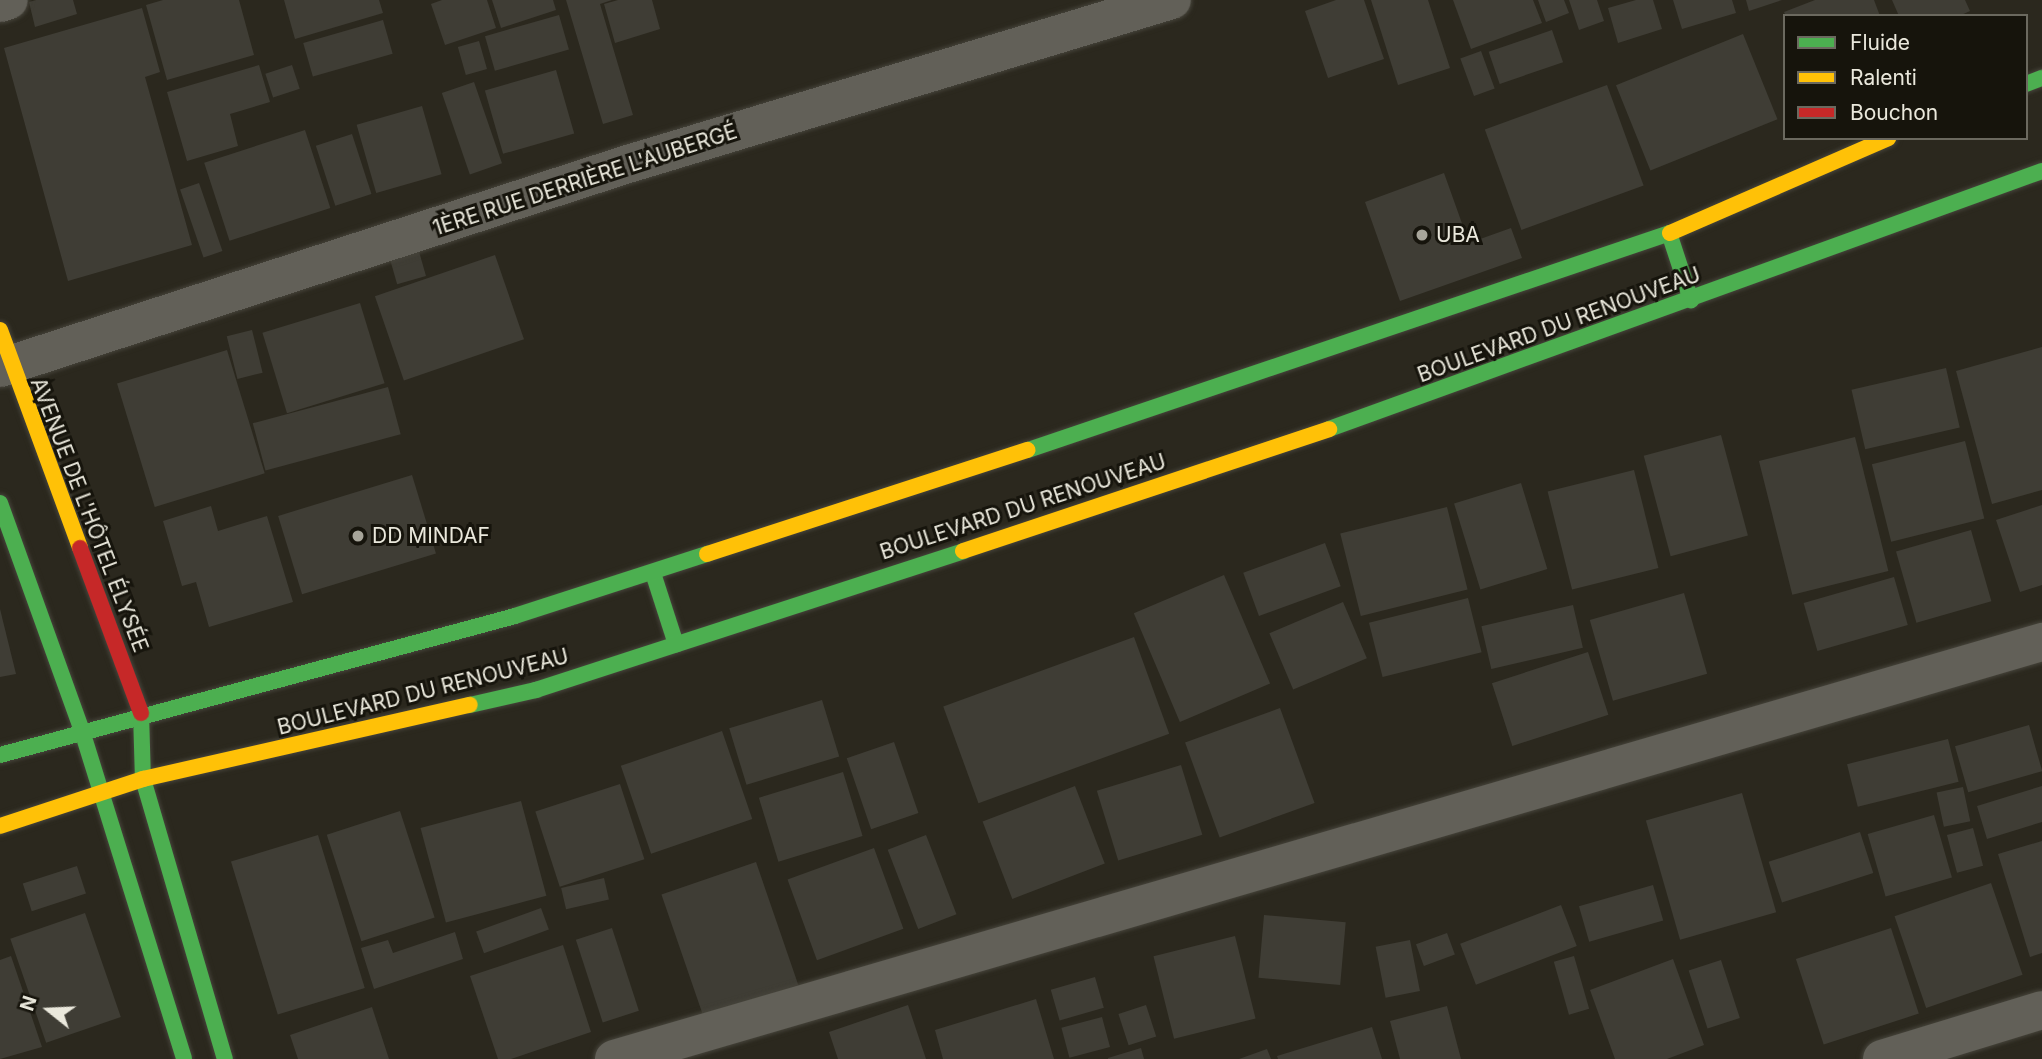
<!DOCTYPE html>
<html>
<head>
<meta charset="utf-8">
<style>
  body { margin:0 }
  #map { position:relative; width:2042px; height:1059px; overflow:hidden; background:#2b281e; font-family:Inter,sans-serif }
  div>[style] { position:absolute }
  .building>* { inset:0; background:#3f3d35; transform-origin:0 0 }
  .roads { filter:drop-shadow(0 0 2px #46443b) drop-shadow(0 0 2px #46443b) }
  .street>* { height:38px; margin:-19px; padding:0 19px; transform-origin:19px; border-radius:19px; background:#626058 }
  .fast>* { height:16px; margin:-8px; padding:0 8px; transform-origin:8px; border-radius:8px; background:#4caf50 }
  .slow>* { height:16px; margin:-8px; padding:0 8px; transform-origin:8px; border-radius:8px; background:#ffc107 }
  .jam>* { height:16px; margin:-8px; padding:0 8px; transform-origin:8px; border-radius:8px; background:#c62828 }
  .dots>* { width:19px; height:19px; translate:-50% -50%; box-sizing:border-box; border:4px solid #16140c; border-radius:50% }
  span { translate:-50% -50%; white-space:nowrap; text-align:center; line-height:1.15; -webkit-text-stroke:6px #16140c; paint-order:stroke }
  .street-label { font-size:21px; color:#eae8dc }
  .poi-label { font-size:21px; color:#eae8dc }
  .left { translate:0 -50%; text-align:left }
  .legend { position:absolute; left:1783px; top:14px; width:245px; height:126px; box-sizing:border-box; background:#16140c; border:2px solid #6b695f; margin:0; padding:9px 12px; list-style:none; font-size:21px; color:#eae8dc }
  .legend li { display:flex; align-items:center; gap:14px; height:35px }
  .legend b { width:35px; border:2px solid #6b695f }
  .north { position:absolute; left:14px; top:975px; width:70px; height:70px; -webkit-text-stroke:5px #16140c; paint-order:stroke; rotate:288deg; font-size:19px; font-weight:700; line-height:28px; text-align:center; color:#eae8dc }
  .north::after { content:''; display:block; margin:auto; width:24px; height:32px; background:#eae8dc; clip-path:polygon(50% 0,100% 100%,50% 72%,0 100%) }
</style>
</head>
<body>
<div id="map">
  <div class="building">
    <i style="clip-path:polygon(36px 0,73px 0,77px 14px,35px 27px,29px 2px)"></i>
    <i style="clip-path:polygon(163px 0,239px 0,254px 55px,167px 80px,146px 5px)"></i>
    <i style="clip-path:polygon(284px 0,379px 0,383px 13px,295px 39px)"></i>
    <i style="clip-path:polygon(442px 0,487px 0,496px 28px,445px 45px,431px 4px)"></i>
    <i style="clip-path:polygon(492px 0,553px 0,556px 10px,501px 28px)"></i>
    <i style="clip-path:polygon(566px 0,612px 0,600px 4px,633px 115px,603px 124px)"></i>
    <i style="clip-path:polygon(618px 0,652px 0,660px 29px,615px 43px,604px 4px)"></i>
    <i style="clip-path:polygon(1336px 0,1364px 0,1384px 59px,1328px 78px,1305px 11px)"></i>
    <i style="clip-path:polygon(1371px 0,1428px 0,1450px 68px,1398px 85px)"></i>
    <i style="clip-path:polygon(1453px 0,1533px 0,1542px 23px,1471px 49px)"></i>
    <i style="clip-path:polygon(1538px 0,1564px 0,1569px 13px,1546px 22px)"></i>
    <i style="clip-path:polygon(1569px 0,1597px 0,1604px 21px,1579px 30px)"></i>
    <i style="clip-path:polygon(1636px 0,1653px 0,1662px 29px,1618px 43px,1608px 8px)"></i>
    <i style="clip-path:polygon(1673px 0,1732px 0,1736px 13px,1682px 29px)"></i>
    <i style="clip-path:polygon(1746px 0,1782px 0,1749px 11px)"></i>
    <i style="clip-path:polygon(1815px 0,1874px 0,1880px 16px,1786px 16px,1784px 12px)"></i>
    <i style="clip-path:polygon(1892px 0,1965px 0,1970px 11px,1959px 16px,1899px 16px)"></i>
    <i style="clip-path:polygon(142px 8px,160px 72px,145px 77px,192px 245px,68px 281px,4px 48px)"></i>
    <i style="left:559px;top:15px;width:36px;height:77px;rotate:74deg"></i>
    <i style="left:383px;top:20px;width:35px;height:83px;rotate:74deg"></i>
    <i style="left:1552px;top:30px;width:34px;height:67px;rotate:71deg"></i>
    <i style="left:1743px;top:34px;width:92px;height:137px;rotate:68deg"></i>
    <i style="left:479px;top:41px;width:29px;height:22px;rotate:74deg"></i>
    <i style="left:1481px;top:51px;width:40px;height:22px;rotate:70deg"></i>
    <i style="clip-path:polygon(259px 65px,270px 102px,230px 114px,238px 146px,187px 161px,167px 92px)"></i>
    <i style="left:292px;top:65px;width:25px;height:28px;rotate:72deg"></i>
    <i style="left:556px;top:70px;width:66px;height:74px;rotate:74deg"></i>
    <i style="left:474px;top:82px;width:86px;height:34px;rotate:71deg"></i>
    <i style="left:1607px;top:85px;width:107px;height:130px;rotate:70deg"></i>
    <i style="left:422px;top:106px;width:71px;height:68px;rotate:74deg"></i>
    <i style="left:305px;top:130px;width:82px;height:106px;rotate:72deg"></i>
    <i style="left:352px;top:134px;width:63px;height:38px;rotate:72deg"></i>
    <i style="clip-path:polygon(1444px 173px,1469px 243px,1511px 228px,1522px 258px,1400px 301px,1365px 202px)"></i>
    <i style="left:199px;top:183px;width:72px;height:20px;rotate:71deg"></i>
    <i style="left:418px;top:248px;width:29px;height:30px;rotate:74deg"></i>
    <i style="left:495px;top:255px;width:89px;height:127px;rotate:71deg"></i>
    <i style="left:360px;top:303px;width:84px;height:102px;rotate:73deg"></i>
    <i style="left:252px;top:330px;width:44px;height:26px;rotate:76deg"></i>
    <i style="clip-path:polygon(2042px 347px,2042px 490px,1992px 504px,1956px 371px)"></i>
    <i style="left:227px;top:350px;width:129px;height:115px;rotate:73deg"></i>
    <i style="left:1946px;top:368px;width:61px;height:97px;rotate:77deg"></i>
    <i style="left:388px;top:387px;width:49px;height:140px;rotate:75deg"></i>
    <i style="left:1721px;top:435px;width:104px;height:80px;rotate:75deg"></i>
    <i style="left:1855px;top:437px;width:138px;height:99px;rotate:76deg"></i>
    <i style="left:1965px;top:441px;width:80px;height:96px;rotate:76deg"></i>
    <i style="left:1634px;top:470px;width:101px;height:89px;rotate:76deg"></i>
    <i style="left:412px;top:475px;width:82px;height:140px;rotate:73deg"></i>
    <i style="left:1521px;top:483px;width:90px;height:70px;rotate:73deg"></i>
    <i style="clip-path:polygon(2042px 505px,2042px 585px,2020px 592px,1996px 520px)"></i>
    <i style="clip-path:polygon(211px 506px,218px 531px,267px 516px,293px 602px,209px 627px,196px 582px,182px 586px,163px 521px)"></i>
    <i style="left:1447px;top:507px;width:85px;height:110px;rotate:76deg"></i>
    <i style="left:1971px;top:530px;width:74px;height:78px;rotate:74deg"></i>
    <i style="left:1325px;top:543px;width:46px;height:87px;rotate:70deg"></i>
    <i style="left:1224px;top:575px;width:118px;height:98px;rotate:67deg"></i>
    <i style="left:1894px;top:577px;width:50px;height:94px;rotate:74deg"></i>
    <i style="left:1684px;top:593px;width:84px;height:98px;rotate:74deg"></i>
    <i style="left:1468px;top:598px;width:56px;height:102px;rotate:76deg"></i>
    <i style="left:1343px;top:602px;width:61px;height:80px;rotate:67deg"></i>
    <i style="left:1573px;top:605px;width:44px;height:94px;rotate:77deg"></i>
    <i style="clip-path:polygon(0 609px,16px 674px,0 677px)"></i>
    <i style="left:1134px;top:637px;width:103px;height:203px;rotate:70deg"></i>
    <i style="left:1588px;top:652px;width:66px;height:101px;rotate:72deg"></i>
    <i style="left:822px;top:700px;width:59px;height:97px;rotate:73deg"></i>
    <i style="left:1280px;top:708px;width:101px;height:101px;rotate:70deg"></i>
    <i style="left:2029px;top:725px;width:48px;height:77px;rotate:74deg"></i>
    <i style="left:722px;top:731px;width:93px;height:107px;rotate:71deg"></i>
    <i style="left:1948px;top:739px;width:44px;height:104px;rotate:76deg"></i>
    <i style="left:894px;top:742px;width:75px;height:50px;rotate:71deg"></i>
    <i style="left:1181px;top:765px;width:73px;height:88px;rotate:73deg"></i>
    <i style="left:843px;top:772px;width:67px;height:88px;rotate:73deg"></i>
    <i style="left:620px;top:784px;width:79px;height:89px;rotate:72deg"></i>
    <i style="left:1075px;top:786px;width:83px;height:99px;rotate:69deg"></i>
    <i style="clip-path:polygon(2042px 786px,2042px 822px,1987px 839px,1977px 806px)"></i>
    <i style="left:1963px;top:787px;width:35px;height:27px;rotate:78deg"></i>
    <i style="left:1742px;top:793px;width:124px;height:100px;rotate:74deg"></i>
    <i style="left:521px;top:801px;width:98px;height:104px;rotate:75deg"></i>
    <i style="left:400px;top:811px;width:112px;height:77px;rotate:72deg"></i>
    <i style="left:1934px;top:815px;width:65px;height:69px;rotate:74deg"></i>
    <i style="left:1973px;top:828px;width:39px;height:27px;rotate:75deg"></i>
    <i style="left:1860px;top:832px;width:43px;height:96px;rotate:72deg"></i>
    <i style="left:318px;top:835px;width:160px;height:91px;rotate:73deg"></i>
    <i style="left:926px;top:835px;width:85px;height:41px;rotate:69deg"></i>
    <i style="clip-path:polygon(2042px 841px,2042px 953px,2030px 957px,1998px 854px)"></i>
    <i style="left:874px;top:848px;width:86px;height:92px;rotate:70deg"></i>
    <i style="left:756px;top:862px;width:130px;height:100px;rotate:71deg"></i>
    <i style="left:77px;top:866px;width:29px;height:57px;rotate:72deg"></i>
    <i style="left:604px;top:878px;width:22px;height:44px;rotate:77deg"></i>
    <i style="left:1991px;top:883px;width:97px;height:102px;rotate:71deg"></i>
    <i style="left:1653px;top:885px;width:37px;height:77px;rotate:74deg"></i>
    <i style="left:1561px;top:905px;width:44px;height:108px;rotate:69deg"></i>
    <i style="left:541px;top:908px;width:23px;height:69px;rotate:70deg"></i>
    <i style="left:85px;top:913px;width:110px;height:79px;rotate:71deg"></i>
    <i style="left:1264px;top:915px;width:82px;height:63px;rotate:5deg"></i>
    <i style="left:612px;top:928px;width:87px;height:38px;rotate:72deg"></i>
    <i style="left:1891px;top:928px;width:90px;height:100px;rotate:72deg"></i>
    <i style="clip-path:polygon(455px 932px,463px 959px,374px 989px,361px 948px,388px 940px,393px 953px)"></i>
    <i style="left:1447px;top:933px;width:23px;height:33px;rotate:70deg"></i>
    <i style="left:1235px;top:936px;width:85px;height:84px;rotate:76deg"></i>
    <i style="left:1410px;top:940px;width:52px;height:35px;rotate:79deg"></i>
    <i style="clip-path:polygon(563px 945px,591px 1032px,511px 1059px,498px 1059px,470px 976px)"></i>
    <i style="clip-path:polygon(11px 956px,42px 1047px,0 1059px,0 960px)"></i>
    <i style="left:1574px;top:956px;width:55px;height:21px;rotate:74deg"></i>
    <i style="clip-path:polygon(1673px 959px,1704px 1045px,1667px 1059px,1615px 1059px,1590px 990px)"></i>
    <i style="left:1721px;top:960px;width:61px;height:34px;rotate:72deg"></i>
    <i style="left:1095px;top:977px;width:32px;height:46px;rotate:74deg"></i>
    <i style="clip-path:polygon(1036px 999px,1054px 1059px,943px 1059px,935px 1030px)"></i>
    <i style="clip-path:polygon(908px 1005px,926px 1059px,838px 1059px,829px 1032px)"></i>
    <i style="left:1146px;top:1005px;width:33px;height:29px;rotate:72deg"></i>
    <i style="clip-path:polygon(1447px 1006px,1461px 1059px,1400px 1059px,1390px 1021px)"></i>
    <i style="clip-path:polygon(372px 1007px,389px 1059px,298px 1059px,290px 1035px)"></i>
    <i style="left:1102px;top:1017px;width:31px;height:42px;rotate:75deg"></i>
    <i style="clip-path:polygon(1372px 1027px,1382px 1059px,1278px 1059px,1277px 1056px)"></i>
    <i style="clip-path:polygon(1141px 1048px,1144px 1059px,1108px 1059px,1108px 1058px)"></i>
    <i style="clip-path:polygon(1267px 1049px,1271px 1059px,1239px 1059px)"></i>
  </div>
  <div class="roads">
    <div class="street">
      <i style="left:0;top:3px;width:9px;rotate:-18deg"></i>
      <i style="left:0;top:368px;width:660px;rotate:-18deg"></i>
      <i style="left:628px;top:164px;width:568px;rotate:-16.78deg"></i>
      <i style="left:614px;top:1059px;width:1488px;rotate:-16.28deg"></i>
      <i style="left:1882px;top:1059px;width:167px;rotate:-17deg"></i>
    </div>
    <div class="fast">
      <i style="left:2026px;top:84px;width:17px;rotate:-21deg"></i>
      <i style="left:1669px;top:233px;width:71px;rotate:71.8deg"></i>
      <i style="left:1329px;top:429px;width:758px;rotate:-19.89deg"></i>
      <i style="left:1028px;top:450px;width:678px;rotate:-18.68deg"></i>
      <i style="left:0;top:503px;width:242px;rotate:70.2deg"></i>
      <i style="left:653px;top:573px;width:75px;rotate:72.1deg"></i>
      <i style="left:470px;top:705px;width:68px;rotate:-12.8deg"></i>
      <i style="left:536px;top:690px;width:449px;rotate:-18deg"></i>
      <i style="left:141px;top:713px;width:66px;rotate:88.3deg"></i>
      <i style="left:143px;top:779px;width:292px;rotate:73.7deg"></i>
      <i style="left:82px;top:731px;width:343px;rotate:72.7deg"></i>
      <i style="left:0;top:755px;width:533px;rotate:-15.1deg"></i>
      <i style="left:515px;top:616px;width:202px;rotate:-17.9deg"></i>
    </div>
    <div class="slow">
      <i style="left:1670px;top:233px;width:238px;rotate:-23.5deg"></i>
      <i style="left:0;top:330px;width:232px;rotate:69.8deg"></i>
      <i style="left:963px;top:551px;width:386px;rotate:-18.4deg"></i>
      <i style="left:707px;top:554px;width:337px;rotate:-18deg"></i>
      <i style="left:0;top:826px;width:151px;rotate:-18.2deg"></i>
      <i style="left:143px;top:779px;width:335px;rotate:-12.8deg"></i>
    </div>
    <div class="jam">
      <i style="left:80px;top:548px;width:176px;rotate:69.7deg"></i>
    </div>
  </div>
  <div class="dots">
    <i style="left:1422px;top:235px;background:#a7a59a"></i>
    <i style="left:358px;top:536px;background:#a7a59a"></i>
  </div>
  <div class="street-label">
    <span style="left:585px;top:180px;rotate:-18deg">1ÈRE RUE DERRIÈRE L'AUBERGÉ</span>
    <span style="left:1559px;top:325px;rotate:-20deg">BOULEVARD DU RENOUVEAU</span>
    <span style="left:1023px;top:507px;rotate:-18deg">BOULEVARD DU RENOUVEAU</span>
    <span style="left:89px;top:515px;rotate:69deg">AVENUE DE L'HÔTEL ÉLYSÉE</span>
    <span style="left:423px;top:692px;rotate:-14deg">BOULEVARD DU RENOUVEAU</span>
  </div>
  <div class="poi-label">
    <span class="left" style="left:1436px;top:235px">UBA</span>
    <span class="left" style="left:372px;top:536px">DD MINDAF</span>
  </div>
  <ul class="legend">
  <li><b style="height:9px;background:#4caf50"></b>Fluide</li>
  <li><b style="height:9px;background:#ffc107"></b>Ralenti</li>
  <li><b style="height:9px;background:#c62828"></b>Bouchon</li>
  </ul>
  <div class="north">N</div>
</div>
</body>
</html>
